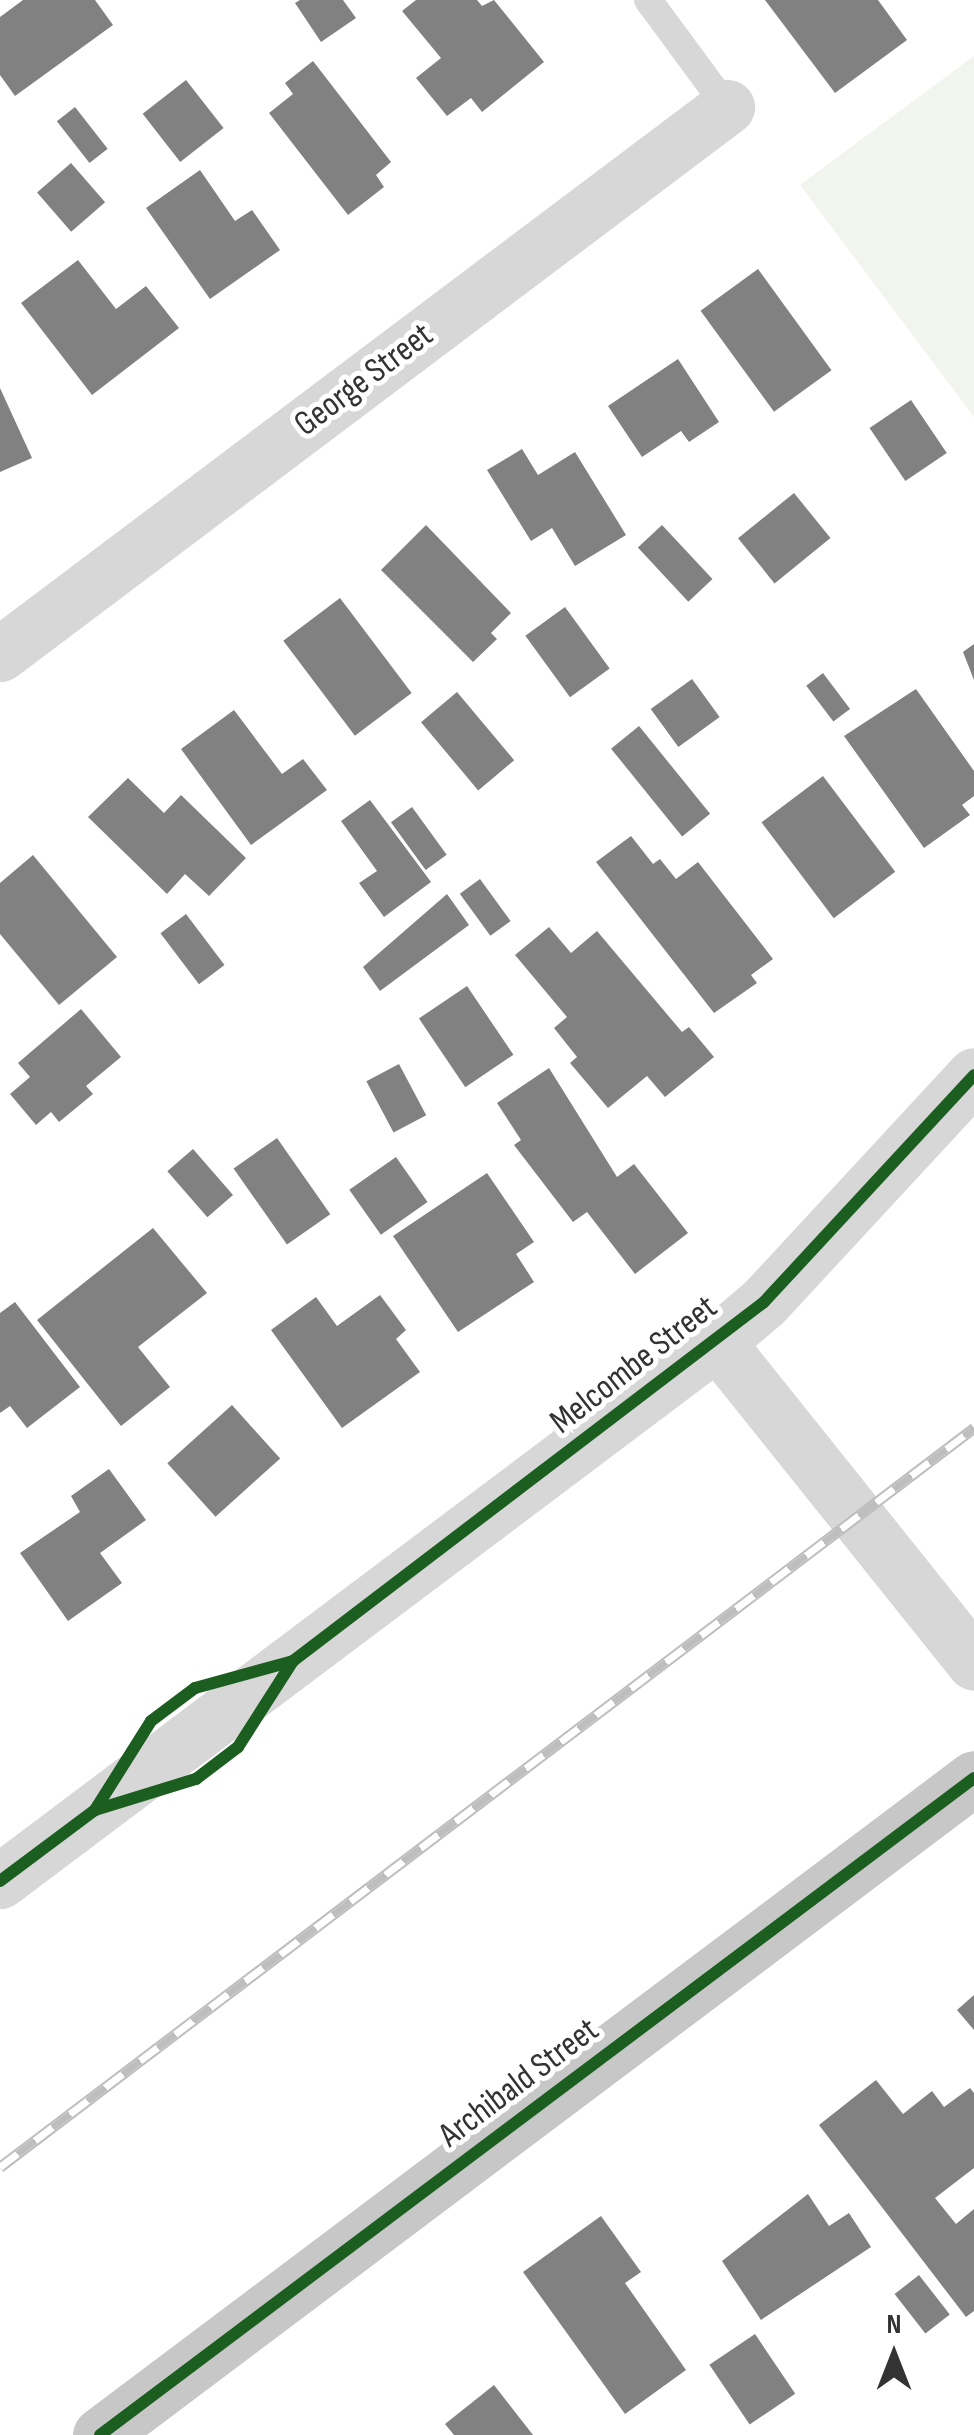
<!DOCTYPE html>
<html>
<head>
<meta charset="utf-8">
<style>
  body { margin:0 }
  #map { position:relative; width:974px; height:2435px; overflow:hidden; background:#fff; font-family:"Sofia Sans Condensed",sans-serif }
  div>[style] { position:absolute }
  .green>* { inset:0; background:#f1f5ed }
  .building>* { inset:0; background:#818181; transform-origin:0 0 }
  .service>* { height:28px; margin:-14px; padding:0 14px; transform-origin:14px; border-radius:14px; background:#d7d7d7 }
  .minor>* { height:55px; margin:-27.5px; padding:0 27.5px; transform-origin:27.5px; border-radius:27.5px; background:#d7d7d7 }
  .trunk>* { height:55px; margin:-27.5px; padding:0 27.5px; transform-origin:27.5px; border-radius:27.5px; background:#c7c7c7 }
  .rail>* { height:11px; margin-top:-5.5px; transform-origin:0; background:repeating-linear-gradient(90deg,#fff 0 22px,#bebebe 0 44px); box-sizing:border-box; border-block:2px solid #bebebe }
  .cycleway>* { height:12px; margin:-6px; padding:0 6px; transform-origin:6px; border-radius:6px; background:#1b5e20 }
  span { translate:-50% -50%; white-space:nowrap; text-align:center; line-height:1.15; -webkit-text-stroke:10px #fff; paint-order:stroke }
  .street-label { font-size:35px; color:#333 }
  .north { position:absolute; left:844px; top:2305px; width:100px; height:100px; -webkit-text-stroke:8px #fff; paint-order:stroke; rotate:0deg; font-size:28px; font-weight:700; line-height:40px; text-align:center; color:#333 }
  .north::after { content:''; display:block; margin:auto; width:35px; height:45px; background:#333; clip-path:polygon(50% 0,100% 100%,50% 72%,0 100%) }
</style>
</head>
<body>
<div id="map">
  <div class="green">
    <i style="clip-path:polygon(974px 56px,974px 417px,800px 185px)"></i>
  </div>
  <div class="building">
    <i style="clip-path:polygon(23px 0,95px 0,113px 25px,15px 96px,0 75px,0 17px)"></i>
    <i style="clip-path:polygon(300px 0,343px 0,356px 18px,321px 42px,295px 3px)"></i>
    <i style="clip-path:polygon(416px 0,477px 0,482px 6px,494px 0,544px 62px,482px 112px,471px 98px,447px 116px,416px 78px,441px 58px,402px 11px)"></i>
    <i style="clip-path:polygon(765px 0,878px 0,907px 40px,835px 93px)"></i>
    <i style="clip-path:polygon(313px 61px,391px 162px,376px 175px,384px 187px,348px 215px,269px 113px,293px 94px,285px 83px)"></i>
    <i style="left:186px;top:80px;width:61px;height:55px;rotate:52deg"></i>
    <i style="left:75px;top:107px;width:53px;height:23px;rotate:52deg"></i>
    <i style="left:71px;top:163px;width:52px;height:45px;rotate:49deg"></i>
    <i style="clip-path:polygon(200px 170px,235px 221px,252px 210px,280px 250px,210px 299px,146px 208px)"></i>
    <i style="clip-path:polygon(78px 260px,116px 309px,146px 286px,179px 328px,92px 395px,21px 303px)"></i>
    <i style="left:758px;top:269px;width:125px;height:71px;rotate:54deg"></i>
    <i style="clip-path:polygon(678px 359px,719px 422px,689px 442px,681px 431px,642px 457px,608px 406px)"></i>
    <i style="clip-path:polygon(0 388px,32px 458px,0 472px)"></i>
    <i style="left:911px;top:400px;width:64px;height:50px;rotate:56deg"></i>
    <i style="clip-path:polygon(522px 449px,538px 475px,575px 452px,626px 535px,575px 566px,552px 528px,531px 541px,487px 470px)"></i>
    <i style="left:794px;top:493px;width:58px;height:72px;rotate:51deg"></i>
    <i style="clip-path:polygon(426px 525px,511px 613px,491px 633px,497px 639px,473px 662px,381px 570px)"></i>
    <i style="left:662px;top:525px;width:74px;height:33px;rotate:47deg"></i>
    <i style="left:340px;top:598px;width:119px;height:71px;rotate:53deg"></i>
    <i style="left:565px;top:607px;width:76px;height:49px;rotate:54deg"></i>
    <i style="clip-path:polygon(974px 644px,974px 680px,963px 652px)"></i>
    <i style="left:823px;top:673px;width:45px;height:21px;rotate:53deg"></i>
    <i style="left:692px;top:679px;width:47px;height:51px;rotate:54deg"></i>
    <i style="clip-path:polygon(916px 689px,974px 771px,974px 796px,962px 805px,970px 815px,924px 848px,844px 736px)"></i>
    <i style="left:457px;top:692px;width:89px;height:47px;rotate:50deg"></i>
    <i style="clip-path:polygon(234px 710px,282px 774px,303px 759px,327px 790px,251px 845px,181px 749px)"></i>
    <i style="left:639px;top:726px;width:113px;height:36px;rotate:51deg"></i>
    <i style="left:823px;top:776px;width:120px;height:77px;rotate:53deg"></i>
    <i style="clip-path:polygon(128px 778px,164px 813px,181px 795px,246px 858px,209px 896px,185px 874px,167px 894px,88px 817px)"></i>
    <i style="clip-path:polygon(370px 800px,431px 882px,384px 917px,359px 883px,377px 871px,341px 821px)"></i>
    <i style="left:412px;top:807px;width:59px;height:26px;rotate:54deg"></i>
    <i style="clip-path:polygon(631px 836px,653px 864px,660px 859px,676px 879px,698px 862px,773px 959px,751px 975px,757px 983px,714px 1013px,596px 862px)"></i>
    <i style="clip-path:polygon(33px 855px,117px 957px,59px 1005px,0 934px,0 883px)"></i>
    <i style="left:480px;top:879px;width:52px;height:25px;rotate:54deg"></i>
    <i style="clip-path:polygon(447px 894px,469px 925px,380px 991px,363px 967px)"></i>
    <i style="left:186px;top:914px;width:64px;height:32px;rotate:53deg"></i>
    <i style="clip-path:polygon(549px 927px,571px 953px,597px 931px,682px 1032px,689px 1027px,714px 1057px,665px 1097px,647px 1076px,608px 1108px,570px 1063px,577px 1057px,554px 1028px,567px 1017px,515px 955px)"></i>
    <i style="left:467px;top:986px;width:83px;height:58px;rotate:56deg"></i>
    <i style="clip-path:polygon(81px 1009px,121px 1057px,86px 1086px,93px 1094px,59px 1122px,51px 1112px,36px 1125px,10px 1094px,30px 1077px,18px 1063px)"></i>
    <i style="left:399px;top:1064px;width:58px;height:37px;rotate:62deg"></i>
    <i style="clip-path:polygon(549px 1068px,617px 1177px,634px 1164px,688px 1233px,635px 1274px,587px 1212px,573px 1222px,514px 1145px,521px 1140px,497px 1103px)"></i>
    <i style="left:277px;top:1138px;width:93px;height:53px;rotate:55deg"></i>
    <i style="left:193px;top:1149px;width:61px;height:34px;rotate:49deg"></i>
    <i style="left:396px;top:1157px;width:55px;height:57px;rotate:55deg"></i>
    <i style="clip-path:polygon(487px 1173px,534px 1242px,516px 1254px,534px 1282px,458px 1332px,393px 1236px)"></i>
    <i style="clip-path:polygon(153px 1228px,207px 1293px,138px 1347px,170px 1387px,121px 1426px,37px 1320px)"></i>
    <i style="clip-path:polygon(380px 1295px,406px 1330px,396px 1339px,420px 1372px,342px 1428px,271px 1330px,316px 1297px,337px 1326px)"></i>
    <i style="clip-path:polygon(15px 1302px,80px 1387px,27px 1428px,10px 1406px,0 1413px,0 1313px)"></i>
    <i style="left:232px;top:1405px;width:72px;height:87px;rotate:48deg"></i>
    <i style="clip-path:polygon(109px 1469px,146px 1520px,100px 1553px,122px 1583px,68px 1621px,20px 1553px,80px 1512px,71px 1496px)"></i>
    <i style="clip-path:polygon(974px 1995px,974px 2030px,957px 2010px)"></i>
    <i style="clip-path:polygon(876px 2080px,903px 2114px,932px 2091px,944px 2107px,970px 2088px,974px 2093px,974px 2168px,935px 2198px,956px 2224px,974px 2209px,974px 2311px,966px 2317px,819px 2125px)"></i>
    <i style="clip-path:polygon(808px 2194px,829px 2226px,849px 2213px,871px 2247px,761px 2320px,722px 2261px)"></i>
    <i style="clip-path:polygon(601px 2216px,641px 2272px,625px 2283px,686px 2370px,625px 2414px,523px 2272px)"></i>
    <i style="left:919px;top:2275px;width:50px;height:31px;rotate:52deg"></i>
    <i style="left:755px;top:2334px;width:72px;height:55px;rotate:56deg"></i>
    <i style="clip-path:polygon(494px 2385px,533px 2435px,454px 2435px,445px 2424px)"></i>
  </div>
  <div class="service">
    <i style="left:648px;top:0;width:133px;rotate:53.6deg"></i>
  </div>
  <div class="minor">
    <i style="left:0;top:654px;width:910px;rotate:-36.96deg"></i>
    <i style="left:717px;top:1342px;width:411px;rotate:51.3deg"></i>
    <i style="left:0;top:1881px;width:897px;rotate:-36.93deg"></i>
    <i style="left:717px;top:1342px;width:62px;rotate:-40.4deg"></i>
    <i style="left:764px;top:1302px;width:309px;rotate:-47.2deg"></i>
  </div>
  <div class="trunk">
    <i style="left:100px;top:2435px;width:1093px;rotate:-36.93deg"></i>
  </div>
  <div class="rail">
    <i style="left:0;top:2167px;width:1223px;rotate:-37.19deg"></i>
  </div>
  <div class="cycleway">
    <i style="left:95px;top:1810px;width:105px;rotate:-57.8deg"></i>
    <i style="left:151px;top:1721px;width:55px;rotate:-36.9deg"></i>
    <i style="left:195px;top:1688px;width:102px;rotate:-15.4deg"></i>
    <i style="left:0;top:1881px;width:119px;rotate:-36.8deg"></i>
    <i style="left:95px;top:1810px;width:106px;rotate:-17.1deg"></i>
    <i style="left:196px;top:1779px;width:53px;rotate:-37.3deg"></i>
    <i style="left:238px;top:1747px;width:102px;rotate:-57.4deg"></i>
    <i style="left:293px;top:1661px;width:592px;rotate:-37.31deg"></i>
    <i style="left:764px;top:1302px;width:309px;rotate:-47.2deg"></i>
    <i style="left:100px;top:2435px;width:1093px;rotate:-36.93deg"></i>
  </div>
  <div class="street-label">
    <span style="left:364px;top:380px;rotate:-37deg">George Street</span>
    <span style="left:634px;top:1365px;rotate:-38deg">Melcombe Street</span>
    <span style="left:519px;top:2083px;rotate:-37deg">Archibald Street</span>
  </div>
  <div class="north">N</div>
</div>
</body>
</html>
